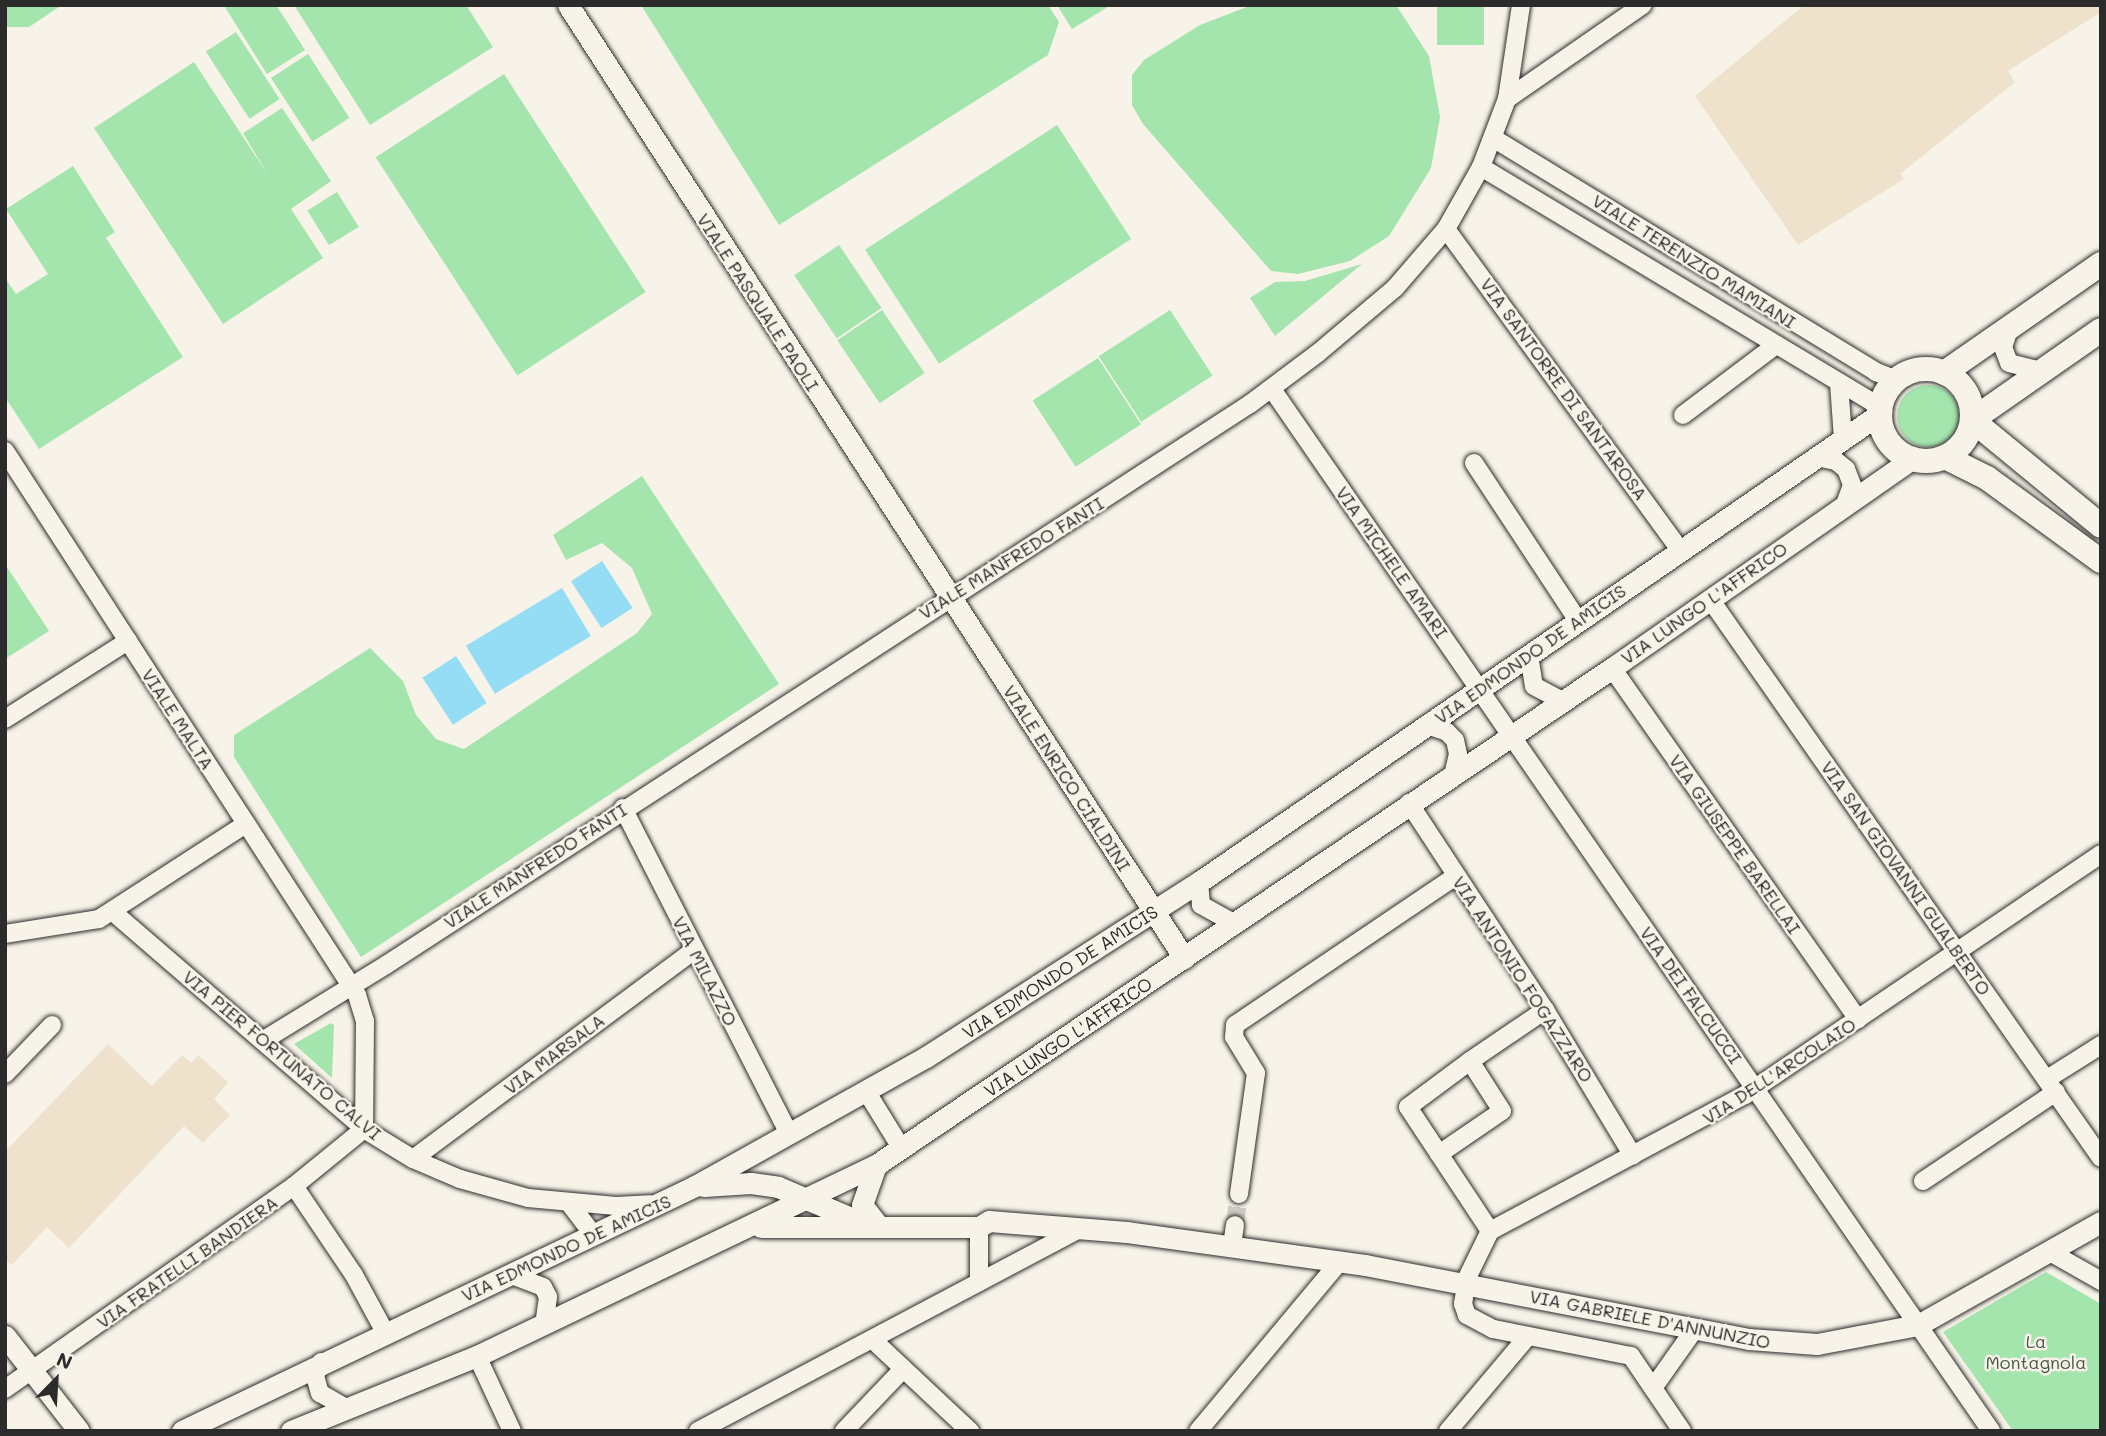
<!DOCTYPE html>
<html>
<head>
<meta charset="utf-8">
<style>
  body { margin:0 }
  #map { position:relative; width:2106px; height:1436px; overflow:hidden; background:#f7f3e8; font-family:Mali,sans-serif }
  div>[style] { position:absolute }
  .built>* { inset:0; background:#efe2cd }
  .green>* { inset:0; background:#a4e4ad; transform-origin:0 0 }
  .round { border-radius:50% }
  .water>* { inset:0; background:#94ddf5; transform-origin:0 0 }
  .minor-tunnel>* { height:18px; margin-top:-9px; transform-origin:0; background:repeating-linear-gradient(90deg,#cecbc2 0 18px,transparent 0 27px) }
  .roads { filter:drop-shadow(0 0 2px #2b2b2b) drop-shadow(0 0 2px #2b2b2b) }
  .minor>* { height:18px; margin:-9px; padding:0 9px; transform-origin:9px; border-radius:9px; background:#f7f3e8 }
  .tertiary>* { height:21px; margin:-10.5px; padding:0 10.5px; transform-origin:10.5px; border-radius:10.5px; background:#f7f3e8 }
  .secondary>* { height:24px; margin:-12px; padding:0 12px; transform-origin:12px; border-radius:12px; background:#f7f3e8 }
  .secondary>.ring { margin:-12px; padding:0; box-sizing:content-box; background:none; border:24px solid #f7f3e8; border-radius:50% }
  span { translate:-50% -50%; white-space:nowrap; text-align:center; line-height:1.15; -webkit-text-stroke:5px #f7f3e8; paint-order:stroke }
  .street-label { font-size:18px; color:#2b2b2b }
  .park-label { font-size:18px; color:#49594c }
  .frame { position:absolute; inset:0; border:7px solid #2b2b2b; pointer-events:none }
  .north { position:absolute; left:21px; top:1345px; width:70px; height:70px; -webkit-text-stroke:5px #f7f3e8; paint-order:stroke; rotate:24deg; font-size:19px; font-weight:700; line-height:28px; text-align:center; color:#2b2b2b }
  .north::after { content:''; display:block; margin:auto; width:24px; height:32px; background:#2b2b2b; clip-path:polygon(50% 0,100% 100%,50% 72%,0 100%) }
</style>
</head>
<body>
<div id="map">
  <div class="built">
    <i style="clip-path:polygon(1804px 5px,2101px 5px,2101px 12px,2008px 71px,2015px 82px,1900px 174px,1904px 179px,1798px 245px,1695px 96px)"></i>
    <i style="clip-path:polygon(108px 1044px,152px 1086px,182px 1055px,191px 1063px,198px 1055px,228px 1082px,214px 1099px,230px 1115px,203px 1143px,184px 1126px,69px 1248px,47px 1227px,12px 1265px,5px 1260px,5px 1152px)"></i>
  </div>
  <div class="green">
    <i style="clip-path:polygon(5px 5px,62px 5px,29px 27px,6px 27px)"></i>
    <i style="clip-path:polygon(228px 5px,276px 5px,305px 50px,267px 74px,225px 7px)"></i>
    <i style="clip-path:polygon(294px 5px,466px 5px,493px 47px,370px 125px)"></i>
    <i style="clip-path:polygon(641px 5px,1048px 5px,1059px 22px,1048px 55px,779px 225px)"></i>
    <i style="clip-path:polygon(1057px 5px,1111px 5px,1072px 29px)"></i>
    <i style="clip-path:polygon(1252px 5px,1396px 5px,1429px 56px,1440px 117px,1431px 168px,1389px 236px,1350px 261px,1298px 274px,1271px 271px,1143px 124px,1132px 105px,1132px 75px,1144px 60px,1200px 25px)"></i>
    <i style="left:1437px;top:5px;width:47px;height:40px"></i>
    <i style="left:236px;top:32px;width:80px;height:36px;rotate:57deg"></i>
    <i style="left:308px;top:54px;width:76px;height:44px;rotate:57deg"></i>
    <i style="clip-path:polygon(194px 62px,268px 175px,243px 133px,282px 108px,331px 181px,291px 209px,323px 258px,223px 324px,94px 128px)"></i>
    <i style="left:504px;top:74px;width:260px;height:153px;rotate:57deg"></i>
    <i style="left:1057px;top:125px;width:136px;height:229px;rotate:57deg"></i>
    <i style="clip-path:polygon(73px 166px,115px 232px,106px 238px,183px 357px,39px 449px,5px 397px,5px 278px,16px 294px,48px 274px,6px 209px)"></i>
    <i style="left:337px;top:192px;width:41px;height:35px;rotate:58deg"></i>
    <i style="left:839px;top:245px;width:76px;height:54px;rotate:56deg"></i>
    <i style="clip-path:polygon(1362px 264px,1275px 336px,1250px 298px,1275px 282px,1305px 281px)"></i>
    <i style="left:882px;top:310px;width:76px;height:54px;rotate:56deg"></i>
    <i style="left:1170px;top:310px;width:78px;height:85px;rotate:57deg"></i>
    <i style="left:1098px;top:358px;width:79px;height:78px;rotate:57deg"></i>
    <i class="round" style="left:1897px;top:385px;width:62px;height:62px"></i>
    <i style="clip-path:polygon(642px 476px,779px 684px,361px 957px,234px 757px,234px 735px,370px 648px,403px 681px,416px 715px,436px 739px,464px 749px,637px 633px,652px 614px,632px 568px,602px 543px,566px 560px,553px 535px)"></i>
    <i style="clip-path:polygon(5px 564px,49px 631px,5px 659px)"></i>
    <i style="clip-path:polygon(331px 1023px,334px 1025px,332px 1078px,294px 1044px)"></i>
    <i style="clip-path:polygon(2046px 1272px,2101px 1304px,2101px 1431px,2013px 1431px,1943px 1332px)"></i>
  </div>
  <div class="water">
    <i style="left:602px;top:561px;width:56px;height:37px;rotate:57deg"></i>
    <i style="left:562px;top:588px;width:56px;height:112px;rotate:59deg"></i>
    <i style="left:456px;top:656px;width:56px;height:40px;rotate:57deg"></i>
  </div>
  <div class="minor-tunnel">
    <i style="left:1235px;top:1225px;width:31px;rotate:-83deg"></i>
  </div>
  <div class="roads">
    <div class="minor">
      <i style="left:1507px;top:99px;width:165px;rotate:-34.7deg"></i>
      <i style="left:1493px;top:138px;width:449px;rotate:31.4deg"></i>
      <i style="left:1876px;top:372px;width:22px;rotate:21deg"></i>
      <i style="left:1481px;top:167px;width:458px;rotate:31deg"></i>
      <i style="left:1873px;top:403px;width:11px;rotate:52deg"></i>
      <i style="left:1446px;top:229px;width:397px;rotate:53.9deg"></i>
      <i style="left:2009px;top:329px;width:19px;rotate:108deg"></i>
      <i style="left:2003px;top:347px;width:17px;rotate:69deg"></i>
      <i style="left:2009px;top:363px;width:33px;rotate:14deg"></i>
      <i style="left:1839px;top:383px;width:56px;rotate:85.9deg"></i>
      <i style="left:1272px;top:389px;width:1266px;rotate:55.39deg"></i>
      <i style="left:1683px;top:415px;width:116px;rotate:-37deg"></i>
      <i style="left:5px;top:451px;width:648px;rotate:57.09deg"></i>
      <i style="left:357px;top:995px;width:27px;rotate:73deg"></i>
      <i style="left:365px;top:1021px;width:108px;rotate:90.5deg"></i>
      <i style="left:1816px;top:457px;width:20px;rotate:11deg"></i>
      <i style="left:1836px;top:461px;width:13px;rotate:39deg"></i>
      <i style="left:1846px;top:469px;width:17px;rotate:69deg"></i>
      <i style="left:1852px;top:485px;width:20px;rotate:110deg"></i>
      <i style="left:1474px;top:463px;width:189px;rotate:56.6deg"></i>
      <i style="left:1710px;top:599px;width:682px;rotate:55.03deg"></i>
      <i style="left:1529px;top:655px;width:31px;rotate:81deg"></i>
      <i style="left:1534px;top:686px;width:32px;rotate:28deg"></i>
      <i style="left:1612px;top:668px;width:429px;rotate:55deg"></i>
      <i style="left:5px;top:719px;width:146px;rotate:-32.4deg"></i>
      <i style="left:1427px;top:725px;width:21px;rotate:19deg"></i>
      <i style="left:1447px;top:732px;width:11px;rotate:45deg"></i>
      <i style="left:1455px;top:740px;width:14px;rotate:78deg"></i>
      <i style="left:1458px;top:754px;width:18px;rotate:103deg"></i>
      <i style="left:1409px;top:803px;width:248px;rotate:56.7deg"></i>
      <i style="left:1545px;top:1010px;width:170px;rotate:58.9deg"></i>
      <i style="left:623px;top:808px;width:366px;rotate:63deg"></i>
      <i style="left:1199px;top:882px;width:23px;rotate:85deg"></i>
      <i style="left:1201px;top:905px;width:37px;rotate:29deg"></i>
      <i style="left:113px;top:912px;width:332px;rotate:40.8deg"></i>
      <i style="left:364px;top:1129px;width:57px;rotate:31.5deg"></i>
      <i style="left:413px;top:1159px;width:51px;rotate:23.1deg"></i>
      <i style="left:460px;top:1179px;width:71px;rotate:15.6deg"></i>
      <i style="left:528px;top:1198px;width:88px;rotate:5.2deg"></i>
      <i style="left:616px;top:1206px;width:34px;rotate:-3deg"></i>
      <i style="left:5px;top:934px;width:95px;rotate:-9.1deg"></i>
      <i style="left:99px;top:919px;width:175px;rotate:-32.9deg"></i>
      <i style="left:264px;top:1040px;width:143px;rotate:-31.6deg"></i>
      <i style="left:386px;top:965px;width:1030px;rotate:-33deg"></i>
      <i style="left:1250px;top:404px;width:85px;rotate:-36.9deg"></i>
      <i style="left:1318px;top:353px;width:101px;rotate:-40.2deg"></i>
      <i style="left:1395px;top:288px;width:78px;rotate:-49.2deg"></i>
      <i style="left:1446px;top:229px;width:71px;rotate:-60.6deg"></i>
      <i style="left:1481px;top:167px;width:73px;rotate:-69.1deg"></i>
      <i style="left:1507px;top:99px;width:95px;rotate:-81.5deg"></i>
      <i style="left:1470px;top:1061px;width:77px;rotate:143.4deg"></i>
      <i style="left:1408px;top:1107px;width:149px;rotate:56.5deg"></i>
      <i style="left:5px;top:1074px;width:68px;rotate:-46.2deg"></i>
      <i style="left:2047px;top:1079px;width:64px;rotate:-32.2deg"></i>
      <i style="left:866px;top:1091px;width:68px;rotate:58.2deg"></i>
      <i style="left:1439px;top:1154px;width:76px;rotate:-34.3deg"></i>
      <i style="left:1502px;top:1111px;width:59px;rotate:-122.6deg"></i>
      <i style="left:1470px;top:1061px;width:91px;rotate:-34.2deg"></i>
      <i style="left:413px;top:1159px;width:350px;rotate:-36.6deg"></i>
      <i style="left:1923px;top:1181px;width:160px;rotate:-33.8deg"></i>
      <i style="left:294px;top:1186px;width:107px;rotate:56deg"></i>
      <i style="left:354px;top:1275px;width:65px;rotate:61.5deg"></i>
      <i style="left:1239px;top:1194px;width:122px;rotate:-82deg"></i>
      <i style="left:1256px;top:1073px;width:42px;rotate:-121.4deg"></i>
      <i style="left:1234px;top:1037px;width:12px;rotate:-85deg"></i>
      <i style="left:1235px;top:1025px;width:267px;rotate:-34deg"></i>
      <i style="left:570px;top:1204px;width:40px;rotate:53deg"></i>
      <i style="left:979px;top:1227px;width:55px;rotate:90deg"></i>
      <i style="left:1232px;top:1246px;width:21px;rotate:-82deg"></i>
      <i style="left:2050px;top:1252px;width:59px;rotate:29.6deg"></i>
      <i style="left:512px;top:1275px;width:33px;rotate:21deg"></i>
      <i style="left:543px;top:1287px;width:11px;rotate:63deg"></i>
      <i style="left:548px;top:1297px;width:27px;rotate:98deg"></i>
      <i style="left:874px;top:1341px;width:132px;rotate:43.2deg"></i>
      <i style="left:477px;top:1356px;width:83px;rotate:65deg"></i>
      <i style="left:321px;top:1362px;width:15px;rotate:113deg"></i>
      <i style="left:315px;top:1376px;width:18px;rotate:74deg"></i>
      <i style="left:320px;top:1393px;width:32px;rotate:30deg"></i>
      <i style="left:1653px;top:1388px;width:71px;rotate:-54.7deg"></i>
      <i style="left:5px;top:1389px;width:353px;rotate:-35.1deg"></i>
      <i style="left:294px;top:1186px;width:90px;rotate:-39.2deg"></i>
      <i style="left:698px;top:1431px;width:433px;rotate:-27.9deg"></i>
      <i style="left:844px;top:1431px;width:86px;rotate:-46.4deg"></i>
      <i style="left:1198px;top:1431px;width:222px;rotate:-50.1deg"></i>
      <i style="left:1448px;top:1431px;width:124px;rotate:-49.9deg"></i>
      <i style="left:1682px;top:1431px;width:91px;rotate:-124.2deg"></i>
      <i style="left:1631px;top:1356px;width:141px;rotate:-168.9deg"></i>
      <i style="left:1493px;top:1329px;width:30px;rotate:-152deg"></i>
      <i style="left:1467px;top:1315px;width:12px;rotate:-110deg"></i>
      <i style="left:1463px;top:1304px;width:26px;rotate:-81deg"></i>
      <i style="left:1467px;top:1278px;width:52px;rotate:-63.9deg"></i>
      <i style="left:1490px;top:1231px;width:289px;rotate:-28.1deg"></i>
      <i style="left:1745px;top:1095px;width:430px;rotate:-34.1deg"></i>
    </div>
    <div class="tertiary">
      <i style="left:568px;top:5px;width:1135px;rotate:57.12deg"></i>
      <i style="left:876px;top:1165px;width:42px;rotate:109.3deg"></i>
      <i style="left:862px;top:1205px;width:28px;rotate:52deg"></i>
      <i style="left:704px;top:1186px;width:47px;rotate:-3.7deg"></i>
      <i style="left:751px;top:1183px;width:27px;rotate:8deg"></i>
      <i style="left:778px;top:1187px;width:92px;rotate:23deg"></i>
      <i style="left:761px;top:1227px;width:218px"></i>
      <i style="left:979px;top:1227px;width:12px;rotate:-31deg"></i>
      <i style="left:989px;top:1221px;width:138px;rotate:4.6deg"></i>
      <i style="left:1127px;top:1232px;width:240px;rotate:7.9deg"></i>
      <i style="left:1365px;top:1265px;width:391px;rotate:10.9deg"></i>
      <i style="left:1749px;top:1339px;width:68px;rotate:4.2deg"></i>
      <i style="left:1817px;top:1344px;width:103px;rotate:-10.7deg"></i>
      <i style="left:1918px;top:1325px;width:210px;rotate:-29.4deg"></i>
      <i style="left:5px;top:1336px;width:120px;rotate:52.1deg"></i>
      <i style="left:182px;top:1431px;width:569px;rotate:-25.53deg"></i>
      <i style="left:695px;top:1186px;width:265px;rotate:-29.2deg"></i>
      <i style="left:926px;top:1057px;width:324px;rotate:-32.7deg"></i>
      <i style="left:1199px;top:882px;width:828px;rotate:-34.52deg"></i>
      <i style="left:291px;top:1431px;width:201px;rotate:-22deg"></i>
      <i style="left:477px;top:1356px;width:446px;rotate:-25.6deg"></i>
      <i style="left:879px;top:1163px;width:884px;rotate:-34.03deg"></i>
      <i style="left:1612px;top:668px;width:366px;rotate:-34.9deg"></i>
    </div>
    <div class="secondary">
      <i class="ring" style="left:1880px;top:369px;width:68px;height:68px"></i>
      <i style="left:1944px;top:373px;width:191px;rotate:-34.8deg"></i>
      <i style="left:1972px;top:420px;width:167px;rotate:39.4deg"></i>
      <i style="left:1972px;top:420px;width:157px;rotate:-34.9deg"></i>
      <i style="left:1945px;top:457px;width:47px;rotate:26.6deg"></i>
      <i style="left:1987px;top:478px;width:141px;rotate:36.1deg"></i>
    </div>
  </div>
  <div class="street-label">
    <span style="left:1694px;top:261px;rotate:32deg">VIALE TERENZIO MAMIANI</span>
    <span style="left:758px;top:302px;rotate:57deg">VIALE PASQUALE PAOLI</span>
    <span style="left:1564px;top:389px;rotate:54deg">VIA SANTORRE DI SANTAROSA</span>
    <span style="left:1011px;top:558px;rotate:-32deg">VIALE MANFREDO FANTI</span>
    <span style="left:1392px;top:562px;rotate:55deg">VIA MICHELE AMARI</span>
    <span style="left:1704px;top:603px;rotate:-35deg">VIA LUNGO L'AFFRICO</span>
    <span style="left:1530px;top:654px;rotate:-35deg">VIA EDMONDO DE AMICIS</span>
    <span style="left:178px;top:719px;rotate:57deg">VIALE MALTA</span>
    <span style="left:1067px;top:778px;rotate:57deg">VIALE ENRICO CIALDINI</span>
    <span style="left:1735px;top:844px;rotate:55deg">VIA GIUSEPPE BARELLAI</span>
    <span style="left:535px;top:866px;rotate:-33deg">VIALE MANFREDO FANTI</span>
    <span style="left:1906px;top:878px;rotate:55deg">VIA SAN GIOVANNI GUALBERTO</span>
    <span style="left:705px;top:971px;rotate:63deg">VIA MILAZZO</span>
    <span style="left:1060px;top:972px;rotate:-33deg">VIA EDMONDO DE AMICIS</span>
    <span style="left:1523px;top:979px;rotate:57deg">VIA ANTONIO FOGAZZARO</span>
    <span style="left:1691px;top:995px;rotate:55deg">VIA DEI FALCUCCI</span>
    <span style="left:1068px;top:1037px;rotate:-34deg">VIA LUNGO L'AFFRICO</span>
    <span style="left:554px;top:1054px;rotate:-37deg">VIA MARSALA</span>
    <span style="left:282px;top:1055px;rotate:40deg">VIA PIER FORTUNATO CALVI</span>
    <span style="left:1779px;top:1071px;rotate:-33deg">VIA DELL'ARCOLAIO</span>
    <span style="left:566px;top:1248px;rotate:-25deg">VIA EDMONDO DE AMICIS</span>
    <span style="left:187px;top:1262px;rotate:-35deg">VIA FRATELLI BANDIERA</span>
    <span style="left:1650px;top:1319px;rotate:11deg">VIA GABRIELE D'ANNUNZIO</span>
  </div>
  <div class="park-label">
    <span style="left:2036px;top:1352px">La<br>Montagnola</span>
  </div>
  <div class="frame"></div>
  <div class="north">N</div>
</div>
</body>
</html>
